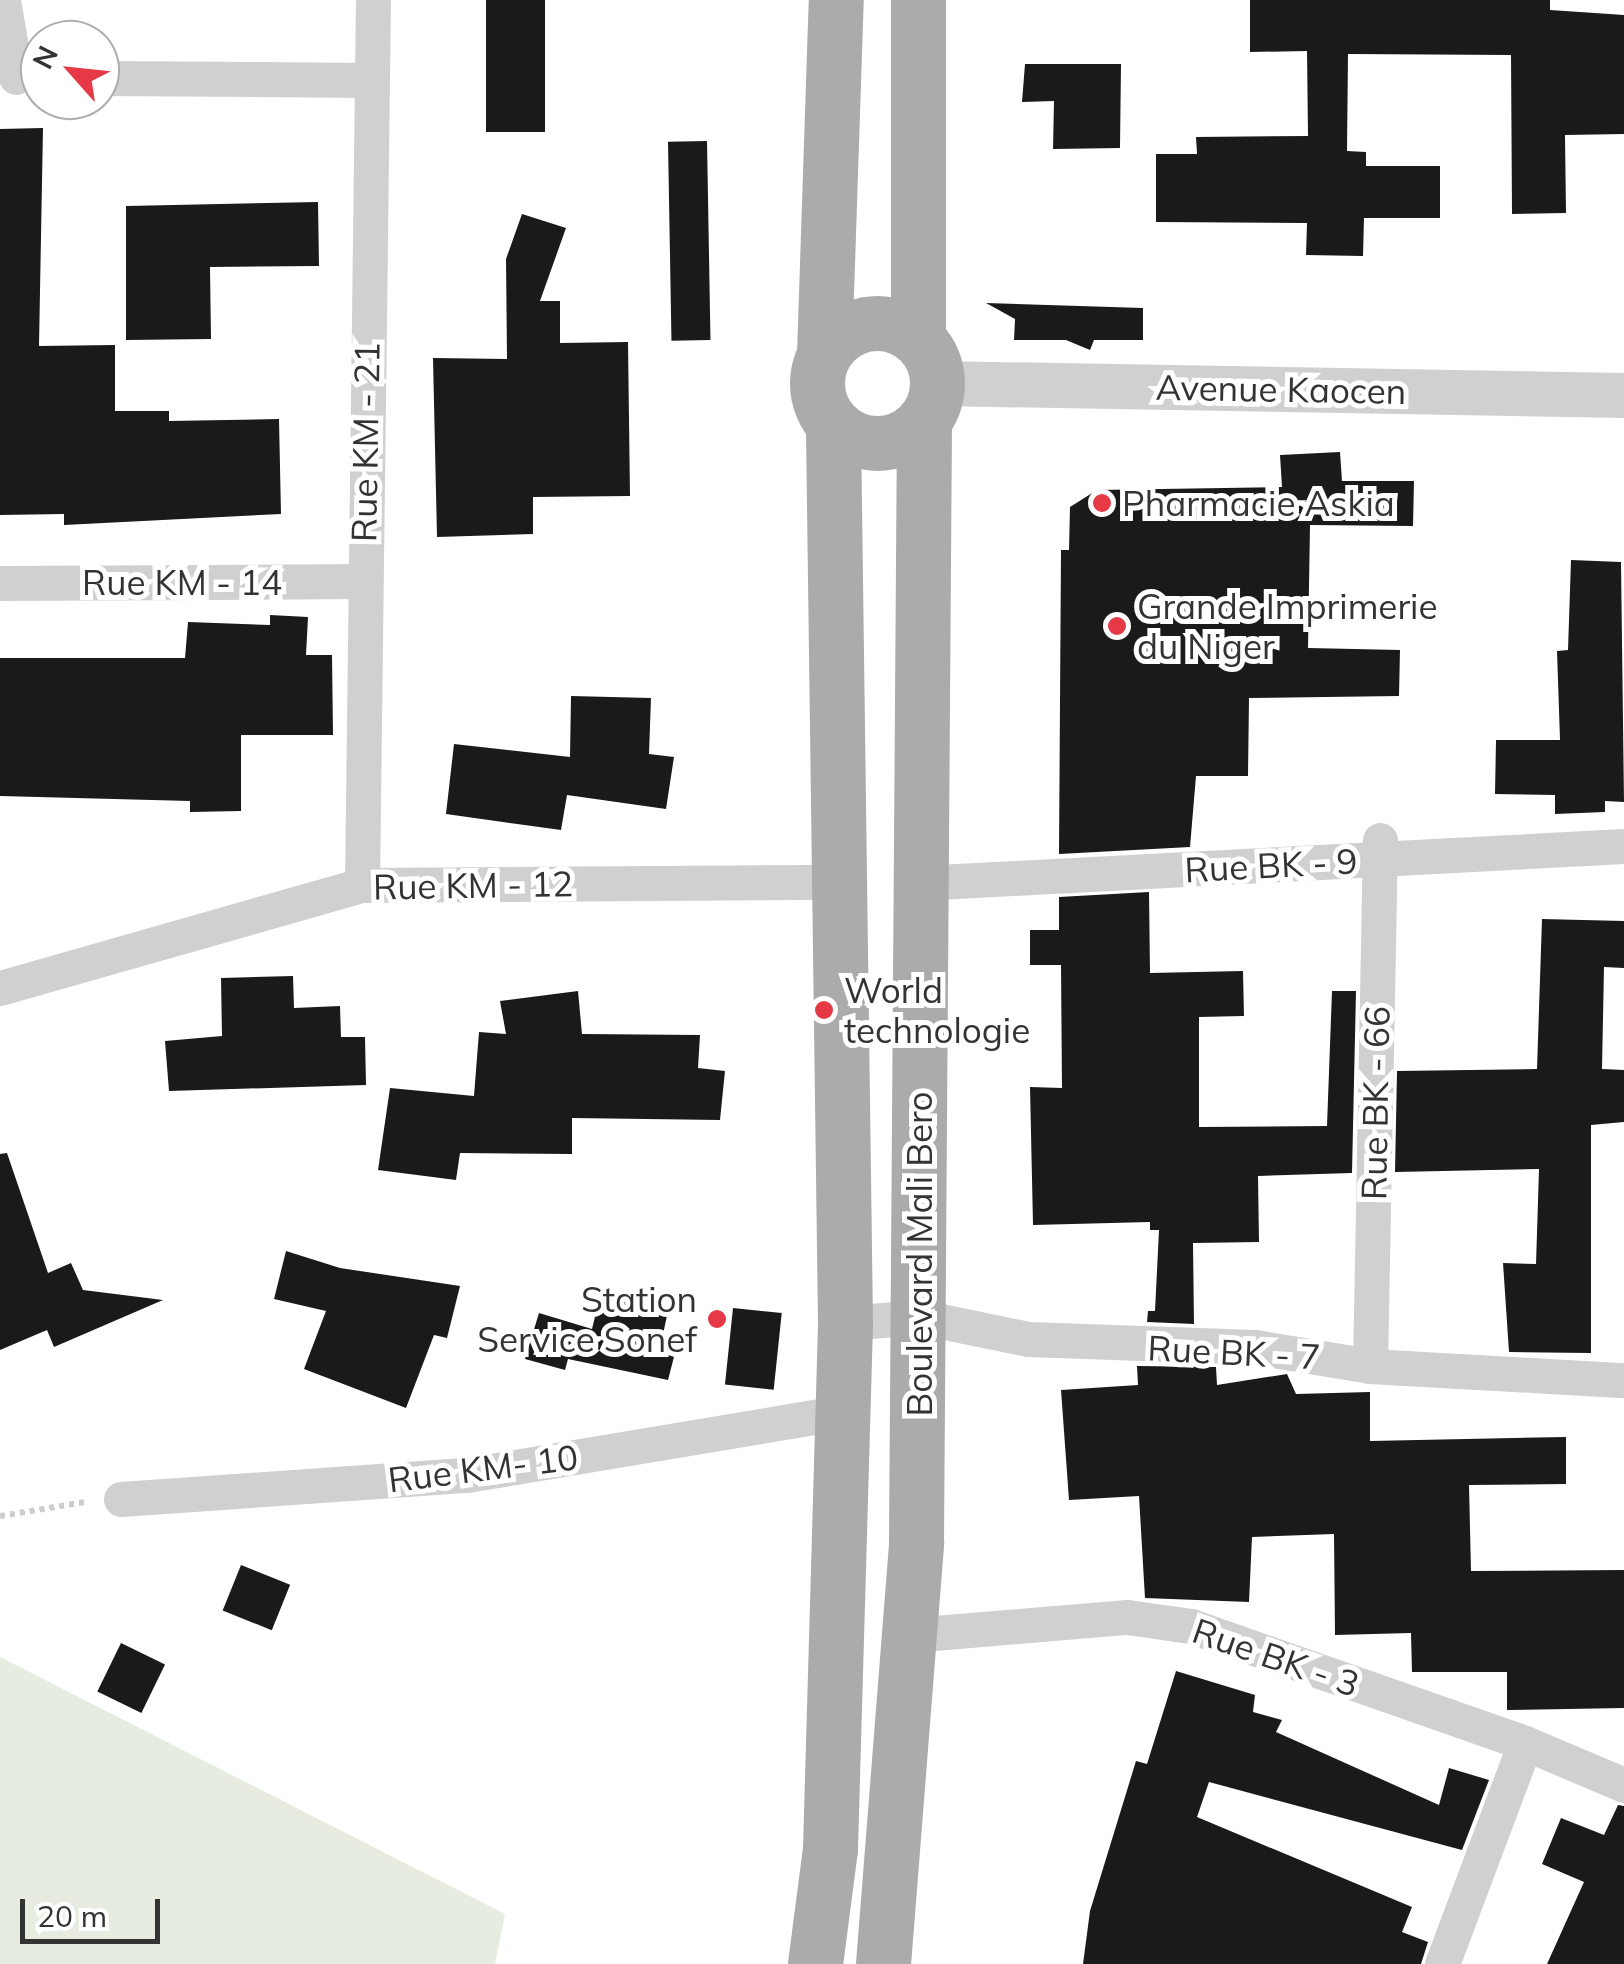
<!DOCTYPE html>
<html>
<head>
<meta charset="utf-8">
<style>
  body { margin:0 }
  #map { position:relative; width:1624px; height:1964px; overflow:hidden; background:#fff; font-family:Mulish,sans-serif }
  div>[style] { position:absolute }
  .green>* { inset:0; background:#e6ecdf }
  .building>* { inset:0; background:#1a1a1a; transform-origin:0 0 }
  .path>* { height:6px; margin-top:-3px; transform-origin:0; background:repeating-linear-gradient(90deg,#cdcdcd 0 5px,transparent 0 10px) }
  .minor>* { height:35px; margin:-17.5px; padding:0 17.5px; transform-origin:17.5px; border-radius:17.5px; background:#d0d0d0 }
  .tertiary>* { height:45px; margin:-22.5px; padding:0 22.5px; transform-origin:22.5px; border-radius:22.5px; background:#d0d0d0 }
  .primary>* { height:55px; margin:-27.5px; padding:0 27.5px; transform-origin:27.5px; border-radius:27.5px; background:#ababab }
  .primary>.ring { margin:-27.5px; padding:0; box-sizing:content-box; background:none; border:55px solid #ababab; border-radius:50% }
  .dots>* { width:28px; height:28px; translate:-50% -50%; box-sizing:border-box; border:5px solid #fff; border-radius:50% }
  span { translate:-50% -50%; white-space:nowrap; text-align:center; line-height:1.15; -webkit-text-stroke:10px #fff; paint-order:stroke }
  .street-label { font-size:35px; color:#333 }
  .poi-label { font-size:35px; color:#333 }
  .left { translate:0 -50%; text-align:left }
  .right { translate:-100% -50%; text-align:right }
  .north { position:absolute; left:20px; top:20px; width:100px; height:100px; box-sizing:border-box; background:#fff; border:2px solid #adadad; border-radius:50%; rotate:297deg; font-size:28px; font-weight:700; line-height:40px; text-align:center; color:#333 }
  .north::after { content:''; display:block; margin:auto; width:35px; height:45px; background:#e63946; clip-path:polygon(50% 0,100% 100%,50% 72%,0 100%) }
  .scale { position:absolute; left:20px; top:1899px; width:140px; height:45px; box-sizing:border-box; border:5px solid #333; border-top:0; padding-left:12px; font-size:30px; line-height:35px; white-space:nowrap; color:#333; -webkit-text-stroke:8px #fff; paint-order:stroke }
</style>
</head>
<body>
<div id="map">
  <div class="green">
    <i style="clip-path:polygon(0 1657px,505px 1914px,495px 1964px,0 1964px)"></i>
  </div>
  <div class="building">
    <i style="left:486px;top:0;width:59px;height:132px"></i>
    <i style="clip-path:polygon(1250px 0,1550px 0,1550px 10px,1624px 15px,1624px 134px,1565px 135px,1566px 213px,1512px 214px,1511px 55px,1348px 54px,1347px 151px,1366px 152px,1366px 166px,1440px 166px,1440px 218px,1364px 218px,1363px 256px,1306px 255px,1307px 223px,1156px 222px,1156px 154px,1197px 154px,1196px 137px,1308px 136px,1307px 51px,1250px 52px)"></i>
    <i style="clip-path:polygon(1025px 64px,1121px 64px,1120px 148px,1053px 149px,1054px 101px,1022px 102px)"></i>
    <i style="clip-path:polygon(43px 128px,39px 346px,115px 345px,115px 411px,169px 411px,169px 421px,279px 419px,281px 514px,64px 525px,64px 514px,0 515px,0 129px)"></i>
    <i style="left:707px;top:141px;width:199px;height:39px;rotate:89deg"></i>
    <i style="clip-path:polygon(318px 202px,319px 266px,210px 267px,211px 339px,126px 340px,126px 206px)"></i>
    <i style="clip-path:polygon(522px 214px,566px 228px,540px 301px,560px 301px,560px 343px,628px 342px,630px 496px,533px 497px,533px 534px,437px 537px,433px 358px,507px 359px,506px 259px)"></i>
    <i style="clip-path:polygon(986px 303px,1143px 308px,1143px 340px,1094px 340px,1090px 350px,1066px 340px,1014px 340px,1015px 319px)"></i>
    <i style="clip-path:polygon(1340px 452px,1342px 481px,1414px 481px,1413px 526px,1310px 525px,1308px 648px,1400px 650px,1399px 696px,1249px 698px,1248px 776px,1196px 776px,1190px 847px,1059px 854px,1061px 550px,1069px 550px,1070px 507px,1097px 490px,1282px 487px,1280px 455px)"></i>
    <i style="clip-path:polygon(1571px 560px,1621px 562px,1624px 802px,1605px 801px,1605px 812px,1555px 814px,1555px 795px,1495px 794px,1496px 740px,1560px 740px,1557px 651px,1568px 650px)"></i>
    <i style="clip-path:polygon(270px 615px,308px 617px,306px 655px,332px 655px,333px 735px,241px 735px,241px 811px,190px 812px,190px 801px,0 796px,0 658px,185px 658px,188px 622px,270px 625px)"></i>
    <i style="clip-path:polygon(571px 696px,651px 698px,649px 754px,674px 757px,666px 809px,567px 795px,561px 830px,446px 814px,454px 744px,570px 757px)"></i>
    <i style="clip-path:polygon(1149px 892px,1150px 973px,1243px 971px,1244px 1016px,1199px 1017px,1199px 1127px,1327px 1126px,1332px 991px,1356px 991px,1352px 1173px,1258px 1176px,1259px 1242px,1193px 1243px,1194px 1324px,1147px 1322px,1148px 1311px,1155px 1311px,1159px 1230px,1150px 1230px,1150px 1222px,1033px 1225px,1030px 1087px,1062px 1088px,1061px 965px,1030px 965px,1030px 930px,1059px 930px,1059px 897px)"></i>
    <i style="clip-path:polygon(1542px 919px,1624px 921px,1624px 968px,1604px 967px,1602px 1069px,1624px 1070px,1624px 1122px,1591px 1125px,1591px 1353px,1509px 1352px,1503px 1263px,1536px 1264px,1539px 1169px,1395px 1172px,1397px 1071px,1537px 1069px)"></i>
    <i style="clip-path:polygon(293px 976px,294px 1008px,340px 1006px,341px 1037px,365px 1037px,366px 1085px,169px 1091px,165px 1041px,222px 1036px,221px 978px)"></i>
    <i style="clip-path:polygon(578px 991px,582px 1034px,700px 1035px,698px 1068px,725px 1071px,720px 1120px,572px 1118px,572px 1154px,460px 1153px,456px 1180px,378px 1170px,390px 1088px,474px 1096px,479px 1032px,506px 1034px,500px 1001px)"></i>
    <i style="clip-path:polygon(7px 1153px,48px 1273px,71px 1263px,83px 1290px,163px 1300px,54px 1347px,47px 1330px,0 1350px,0 1154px)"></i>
    <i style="clip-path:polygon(286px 1251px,340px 1268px,460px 1286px,447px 1338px,434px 1335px,406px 1408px,304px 1369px,326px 1311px,274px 1299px)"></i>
    <i style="clip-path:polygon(600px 1296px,668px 1311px,660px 1348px,675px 1353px,668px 1380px,568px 1359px,565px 1370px,525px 1359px,539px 1313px,592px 1329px)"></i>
    <i style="left:733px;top:1308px;width:49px;height:77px;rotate:6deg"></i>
    <i style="clip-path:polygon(1137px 1366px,1216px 1367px,1217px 1385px,1287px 1374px,1296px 1394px,1370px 1392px,1370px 1441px,1566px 1437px,1566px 1484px,1469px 1485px,1471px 1571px,1624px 1570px,1624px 1708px,1507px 1710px,1507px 1672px,1412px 1672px,1411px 1633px,1335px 1635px,1334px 1534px,1252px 1537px,1249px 1602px,1145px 1598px,1139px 1496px,1069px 1500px,1061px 1390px,1138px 1385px)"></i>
    <i style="left:241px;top:1565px;width:53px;height:49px;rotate:22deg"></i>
    <i style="left:121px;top:1643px;width:49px;height:54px;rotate:26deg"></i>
    <i style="clip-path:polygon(1176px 1671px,1255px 1695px,1253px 1712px,1282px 1720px,1276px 1732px,1439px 1805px,1449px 1768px,1489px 1780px,1462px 1850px,1209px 1782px,1197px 1817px,1412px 1907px,1402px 1932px,1428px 1942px,1421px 1964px,1083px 1964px,1090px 1911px,1136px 1761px,1147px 1764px)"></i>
    <i style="clip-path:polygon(1618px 1805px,1624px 1806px,1624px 1964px,1547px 1964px,1584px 1882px,1542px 1864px,1561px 1818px,1604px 1835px)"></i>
  </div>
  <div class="path">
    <i style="left:0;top:1516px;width:86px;rotate:-9.4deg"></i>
  </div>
  <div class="minor">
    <i style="left:3px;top:0;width:78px;rotate:80.4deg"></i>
    <i style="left:100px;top:78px;width:270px;rotate:0.4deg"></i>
    <i style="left:0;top:583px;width:363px;rotate:-0.3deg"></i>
    <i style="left:919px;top:883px;width:706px;rotate:-3deg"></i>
    <i style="left:362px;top:885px;width:885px;rotate:-89.29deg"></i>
    <i style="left:0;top:988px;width:376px;rotate:-15.9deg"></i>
    <i style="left:362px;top:885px;width:478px;rotate:-0.4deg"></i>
    <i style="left:845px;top:1323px;width:76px;rotate:-4.5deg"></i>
    <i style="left:921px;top:1317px;width:109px;rotate:11.6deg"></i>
    <i style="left:1028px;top:1339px;width:227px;rotate:2deg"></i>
    <i style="left:1255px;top:1347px;width:117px;rotate:9.4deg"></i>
    <i style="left:1370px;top:1366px;width:254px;rotate:3.2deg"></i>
    <i style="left:1370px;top:1366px;width:526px;rotate:-88.91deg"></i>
    <i style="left:121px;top:1499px;width:347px;rotate:-4deg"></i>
    <i style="left:467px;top:1475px;width:381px;rotate:-9.5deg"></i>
    <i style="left:911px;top:1635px;width:217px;rotate:-4.8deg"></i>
    <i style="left:1127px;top:1617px;width:65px;rotate:8deg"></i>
    <i style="left:1191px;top:1626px;width:354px;rotate:19.3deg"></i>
    <i style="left:1525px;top:1743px;width:108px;rotate:23deg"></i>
    <i style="left:1442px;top:1964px;width:236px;rotate:-69.4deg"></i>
  </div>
  <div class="tertiary">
    <i style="left:937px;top:383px;width:687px;rotate:1deg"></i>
  </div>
  <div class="primary">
    <i style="left:918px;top:0;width:338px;rotate:90deg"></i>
    <i class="ring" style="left:817px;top:323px;width:65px;height:65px"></i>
    <i style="left:824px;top:354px;width:354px;rotate:-88.1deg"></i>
    <i style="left:815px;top:1964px;width:117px;rotate:-82.6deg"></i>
    <i style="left:830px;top:1848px;width:525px;rotate:-88.36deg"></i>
    <i style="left:845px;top:1323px;width:897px;rotate:-90.77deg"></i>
    <i style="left:883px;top:1964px;width:424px;rotate:-85.5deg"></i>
    <i style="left:916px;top:1541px;width:1119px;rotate:-89.59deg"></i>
  </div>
  <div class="dots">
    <i style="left:1102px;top:503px;background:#e63946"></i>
    <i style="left:1117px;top:626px;background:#e63946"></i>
    <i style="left:824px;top:1010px;background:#e63946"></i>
    <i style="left:717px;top:1319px;background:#e63946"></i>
  </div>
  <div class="street-label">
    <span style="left:1281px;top:389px;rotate:1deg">Avenue Kaocen</span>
    <span style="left:365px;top:442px;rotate:-89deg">Rue KM - 21</span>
    <span style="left:182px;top:582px">Rue KM - 14</span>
    <span style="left:1271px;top:865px;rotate:-3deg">Rue BK - 9</span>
    <span style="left:473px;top:885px;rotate:-1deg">Rue KM - 12</span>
    <span style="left:1375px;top:1103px;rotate:-89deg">Rue BK - 66</span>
    <span style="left:919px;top:1254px;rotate:-90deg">Boulevard Mali Bero</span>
    <span style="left:1234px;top:1352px;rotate:3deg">Rue BK - 7</span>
    <span style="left:483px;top:1468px;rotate:-7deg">Rue KM- 10</span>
    <span style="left:1276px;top:1657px;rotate:19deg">Rue BK - 3</span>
  </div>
  <div class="poi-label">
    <span class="left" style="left:1122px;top:503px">Pharmacie Askia</span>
    <span class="left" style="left:1137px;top:626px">Grande Imprimerie<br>du Niger</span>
    <span class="left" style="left:844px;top:1010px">World<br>technologie</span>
    <span class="right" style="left:697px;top:1319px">Station<br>Service Sonef</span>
  </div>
  <div class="north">N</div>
  <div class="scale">20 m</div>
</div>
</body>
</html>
